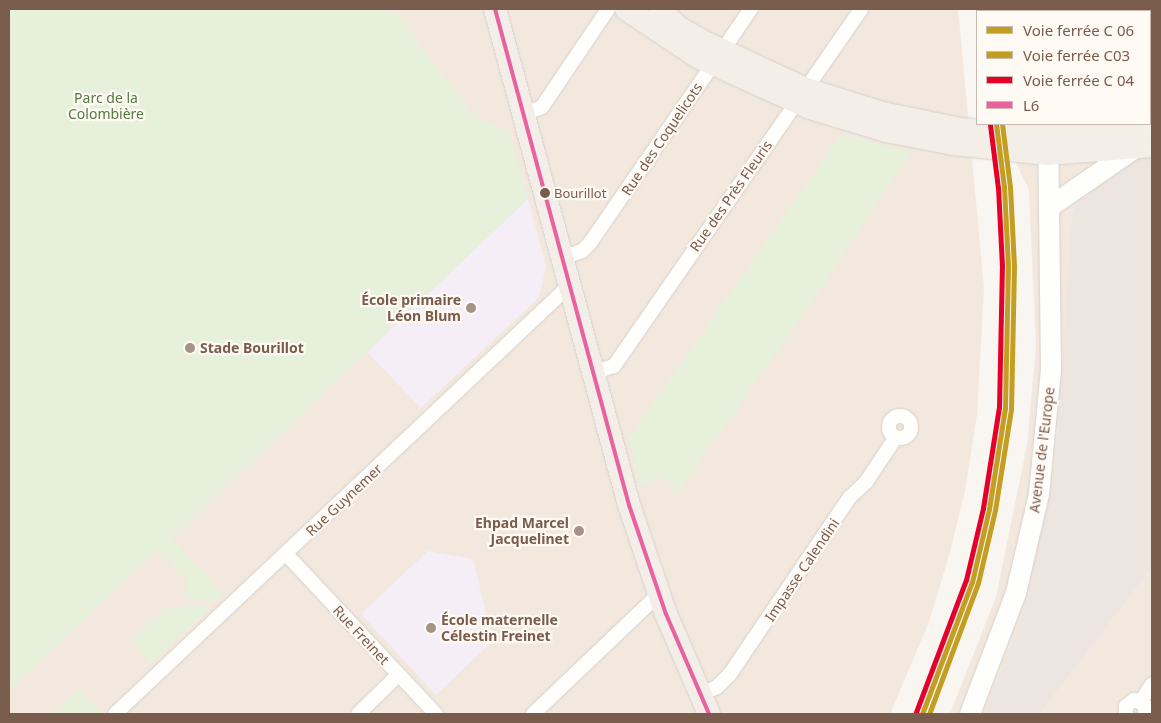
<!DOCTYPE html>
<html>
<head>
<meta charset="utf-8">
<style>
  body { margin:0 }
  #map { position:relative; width:1161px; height:723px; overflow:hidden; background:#f9f5f0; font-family:"Noto Sans",sans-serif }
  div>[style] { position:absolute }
  .residential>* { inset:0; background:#f2e8de }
  .industrial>* { inset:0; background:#ede5e0 }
  .education>* { inset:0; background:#f6eef6 }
  .green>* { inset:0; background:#e7f0db }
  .roads { filter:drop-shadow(0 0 1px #d7d1cb) drop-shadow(0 0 1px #d7d1cb) }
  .street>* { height:14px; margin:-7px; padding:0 7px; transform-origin:7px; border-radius:7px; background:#fefefd }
  .street>.ring { margin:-7px; padding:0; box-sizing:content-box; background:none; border:14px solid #fefefd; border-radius:50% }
  .secondary>* { height:20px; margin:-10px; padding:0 10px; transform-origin:10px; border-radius:10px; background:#fefefd }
  .primary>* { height:22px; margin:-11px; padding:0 11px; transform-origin:11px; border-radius:11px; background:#f3eee8 }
  .bus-1>* { height:4px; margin:-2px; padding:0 2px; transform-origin:2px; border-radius:2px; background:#ea619f }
  .rail-1>* { height:5px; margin:-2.5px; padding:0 2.5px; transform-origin:2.5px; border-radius:2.5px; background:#c29f22 }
  .rail-2>* { height:5px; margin:-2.5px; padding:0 2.5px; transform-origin:2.5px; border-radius:2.5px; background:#c29f22 }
  .rail-3>* { height:5px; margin:-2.5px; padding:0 2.5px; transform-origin:2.5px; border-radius:2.5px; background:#e4002b }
  .dots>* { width:14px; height:14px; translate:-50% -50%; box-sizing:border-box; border:2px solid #fffaf3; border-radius:50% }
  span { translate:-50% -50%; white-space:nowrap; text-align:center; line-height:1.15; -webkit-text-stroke:4.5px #fffaf3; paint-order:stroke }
  .bus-label { font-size:13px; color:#7a5c4d }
  .left { translate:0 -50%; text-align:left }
  .park-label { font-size:14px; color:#537a41 }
  .street-label { font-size:14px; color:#7a5c4d }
  .poi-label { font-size:14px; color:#7a5c4d; font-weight:700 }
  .right { translate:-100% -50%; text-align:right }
  .frame { position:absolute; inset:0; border:10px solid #7a5c4d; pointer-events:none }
  .legend { position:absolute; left:976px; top:10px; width:175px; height:115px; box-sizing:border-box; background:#fffaf3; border:1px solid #cabbb1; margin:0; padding:6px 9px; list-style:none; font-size:15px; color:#7a5c4d }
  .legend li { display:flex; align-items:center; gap:10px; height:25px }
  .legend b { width:25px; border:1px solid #cabbb1 }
</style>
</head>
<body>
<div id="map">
  <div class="residential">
    <i style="clip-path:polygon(9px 9px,958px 9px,984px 288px,977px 414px,965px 491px,950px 552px,929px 622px,890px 714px,9px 714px)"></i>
    <i style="clip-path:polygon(1006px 9px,1152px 9px,1152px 714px,950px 714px,996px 597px,1027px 445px,1036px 346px,1029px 190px,1017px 165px,1015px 124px,1150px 124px,1150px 11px)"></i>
  </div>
  <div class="industrial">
    <i style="clip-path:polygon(1152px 157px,1152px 567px,1039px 714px,984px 714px,1024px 611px,1056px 462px,1072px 216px,1081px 195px,1130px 161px)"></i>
  </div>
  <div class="education">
    <i style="clip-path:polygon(528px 199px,546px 266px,539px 297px,421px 408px,367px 352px)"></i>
    <i style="clip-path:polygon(428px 551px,473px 559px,486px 613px,481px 618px,497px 637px,436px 695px,361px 614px)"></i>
  </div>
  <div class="green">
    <i style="clip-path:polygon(9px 9px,393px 9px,476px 118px,509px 132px,528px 199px,171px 538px,224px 595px,216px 602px,184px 598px,188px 581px,158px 550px,9px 691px)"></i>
    <i style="clip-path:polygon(1006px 9px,1152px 9px,1152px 15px,1150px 20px,1150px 11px)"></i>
    <i style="clip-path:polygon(841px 134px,911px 151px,823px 286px,676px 495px,671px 492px,676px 485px,656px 476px,650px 483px,641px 485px,628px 439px)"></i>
    <i style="clip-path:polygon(208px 606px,210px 608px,151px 664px,134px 644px,134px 638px,167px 607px)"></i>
    <i style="clip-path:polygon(79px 689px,101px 711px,98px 714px,53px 714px)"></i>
  </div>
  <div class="roads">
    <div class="street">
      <i style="left:1150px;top:34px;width:5px;rotate:-68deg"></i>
      <i style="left:523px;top:114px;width:20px;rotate:-20deg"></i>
      <i style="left:542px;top:107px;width:118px;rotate:-56deg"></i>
      <i style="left:564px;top:257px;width:19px;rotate:-18deg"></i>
      <i style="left:582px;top:251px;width:11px;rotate:-45deg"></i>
      <i style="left:590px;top:243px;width:284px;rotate:-55.5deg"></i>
      <i style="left:595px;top:372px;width:20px;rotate:-18deg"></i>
      <i style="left:614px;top:366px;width:434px;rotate:-55.3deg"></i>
      <i class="ring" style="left:889px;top:416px;width:8px;height:8px"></i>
      <i style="left:287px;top:555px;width:218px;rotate:46.9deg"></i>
      <i style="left:700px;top:694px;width:18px;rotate:-22deg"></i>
      <i style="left:717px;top:687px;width:18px;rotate:-45deg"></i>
      <i style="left:730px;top:674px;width:214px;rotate:-55.9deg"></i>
      <i style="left:850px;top:497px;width:22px;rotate:-43deg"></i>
      <i style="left:866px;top:482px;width:54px;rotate:-56.3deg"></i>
      <i style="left:1141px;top:701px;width:20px;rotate:-57deg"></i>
      <i style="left:115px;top:714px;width:627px;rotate:-43.32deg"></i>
      <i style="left:358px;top:714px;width:56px;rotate:-44.3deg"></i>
      <i style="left:533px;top:714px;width:174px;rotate:-43.6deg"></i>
      <i style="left:1126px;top:714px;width:8px;rotate:-90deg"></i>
      <i style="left:1126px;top:706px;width:10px;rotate:-37deg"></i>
      <i style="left:1134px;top:700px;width:11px;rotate:22deg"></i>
      <i style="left:1144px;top:704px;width:10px;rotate:79deg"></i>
    </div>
    <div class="secondary">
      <i style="left:1051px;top:206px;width:102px;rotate:-34.6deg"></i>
      <i style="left:970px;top:714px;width:129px;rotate:-69.2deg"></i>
      <i style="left:1016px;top:593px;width:102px;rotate:-76.9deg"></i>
      <i style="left:1039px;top:494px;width:125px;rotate:-84.5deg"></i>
      <i style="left:1051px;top:370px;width:232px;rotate:-90.7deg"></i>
    </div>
    <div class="primary">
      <i style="left:495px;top:9px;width:514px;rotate:74.88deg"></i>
      <i style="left:629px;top:505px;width:115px;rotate:71.3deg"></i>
      <i style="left:666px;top:614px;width:109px;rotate:66.7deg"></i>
      <i style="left:626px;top:9px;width:87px;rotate:33.7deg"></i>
      <i style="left:698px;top:57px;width:123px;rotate:24.5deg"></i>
      <i style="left:810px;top:108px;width:79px;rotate:16.8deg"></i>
      <i style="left:886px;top:131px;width:69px;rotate:10.8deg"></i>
      <i style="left:954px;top:144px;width:94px;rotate:6.1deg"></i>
      <i style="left:1047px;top:154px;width:105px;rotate:-4.4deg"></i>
      <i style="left:660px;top:9px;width:25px;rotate:45deg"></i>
      <i style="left:678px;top:27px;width:28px;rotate:30deg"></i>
      <i style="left:702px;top:41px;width:115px;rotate:24.8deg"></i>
      <i style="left:806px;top:89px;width:80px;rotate:17.5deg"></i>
      <i style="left:882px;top:113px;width:80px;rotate:11.6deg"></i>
      <i style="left:960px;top:129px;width:88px;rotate:4.5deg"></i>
      <i style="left:1048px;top:136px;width:104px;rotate:-3.3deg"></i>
    </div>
  </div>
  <div class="bus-1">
    <i style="left:495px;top:9px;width:514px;rotate:74.88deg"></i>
    <i style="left:629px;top:505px;width:115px;rotate:71.3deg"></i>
    <i style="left:666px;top:614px;width:109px;rotate:66.7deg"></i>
  </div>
  <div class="rail-1">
    <i style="left:922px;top:714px;width:141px;rotate:-69.3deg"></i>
    <i style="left:972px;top:582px;width:75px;rotate:-76.9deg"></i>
    <i style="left:989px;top:509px;width:102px;rotate:-81deg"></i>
    <i style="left:1005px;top:408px;width:142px;rotate:-88.8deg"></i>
    <i style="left:1008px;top:266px;width:79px;rotate:-92.9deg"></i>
    <i style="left:1004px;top:187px;width:64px;rotate:-97.2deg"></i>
  </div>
  <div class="rail-2">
    <i style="left:929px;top:714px;width:140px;rotate:-69.5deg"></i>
    <i style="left:978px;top:583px;width:75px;rotate:-76.9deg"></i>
    <i style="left:995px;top:510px;width:102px;rotate:-81deg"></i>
    <i style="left:1011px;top:409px;width:143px;rotate:-88.8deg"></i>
    <i style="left:1014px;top:266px;width:79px;rotate:-92.9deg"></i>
    <i style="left:1010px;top:187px;width:64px;rotate:-97.2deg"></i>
  </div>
  <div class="rail-3">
    <i style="left:916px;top:712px;width:141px;rotate:-69.3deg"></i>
    <i style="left:966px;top:580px;width:74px;rotate:-76.7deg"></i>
    <i style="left:983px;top:508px;width:102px;rotate:-81deg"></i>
    <i style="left:999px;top:407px;width:141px;rotate:-88.8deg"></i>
    <i style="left:1002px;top:266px;width:78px;rotate:-92.9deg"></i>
    <i style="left:998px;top:188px;width:64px;rotate:-97.2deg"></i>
  </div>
  <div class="dots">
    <i style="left:545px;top:193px;background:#7a5c4d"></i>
    <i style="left:471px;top:308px;background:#a69286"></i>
    <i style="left:190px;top:348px;background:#a69286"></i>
    <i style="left:579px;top:531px;background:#a69286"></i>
    <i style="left:431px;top:628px;background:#a69286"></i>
  </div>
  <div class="bus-label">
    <span class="left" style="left:554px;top:193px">Bourillot</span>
  </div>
  <div class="park-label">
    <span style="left:106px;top:106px">Parc de la<br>Colombière</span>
  </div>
  <div class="street-label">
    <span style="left:662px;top:139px;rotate:-56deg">Rue des Coquelicots</span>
    <span style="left:731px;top:196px;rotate:-55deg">Rue des Près Fleuris</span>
    <span style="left:1042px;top:450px;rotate:-83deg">Avenue de l'Europe</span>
    <span style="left:344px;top:500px;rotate:-43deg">Rue Guynemer</span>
    <span style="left:802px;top:570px;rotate:-56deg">Impasse Calendini</span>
    <span style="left:361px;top:635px;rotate:47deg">Rue Freinet</span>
  </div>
  <div class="poi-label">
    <span class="right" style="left:461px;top:308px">École primaire<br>Léon Blum</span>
    <span class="left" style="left:200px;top:348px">Stade Bourillot</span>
    <span class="right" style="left:569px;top:531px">Ehpad Marcel<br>Jacquelinet</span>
    <span class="left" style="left:441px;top:628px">École maternelle<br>Célestin Freinet</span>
  </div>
  <div class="frame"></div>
  <ul class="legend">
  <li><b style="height:6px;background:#c29f22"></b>Voie ferrée C 06</li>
  <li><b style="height:6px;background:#c29f22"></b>Voie ferrée C03</li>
  <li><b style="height:6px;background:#e4002b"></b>Voie ferrée C 04</li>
  <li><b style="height:6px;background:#ea619f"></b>L6</li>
  </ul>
</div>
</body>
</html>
